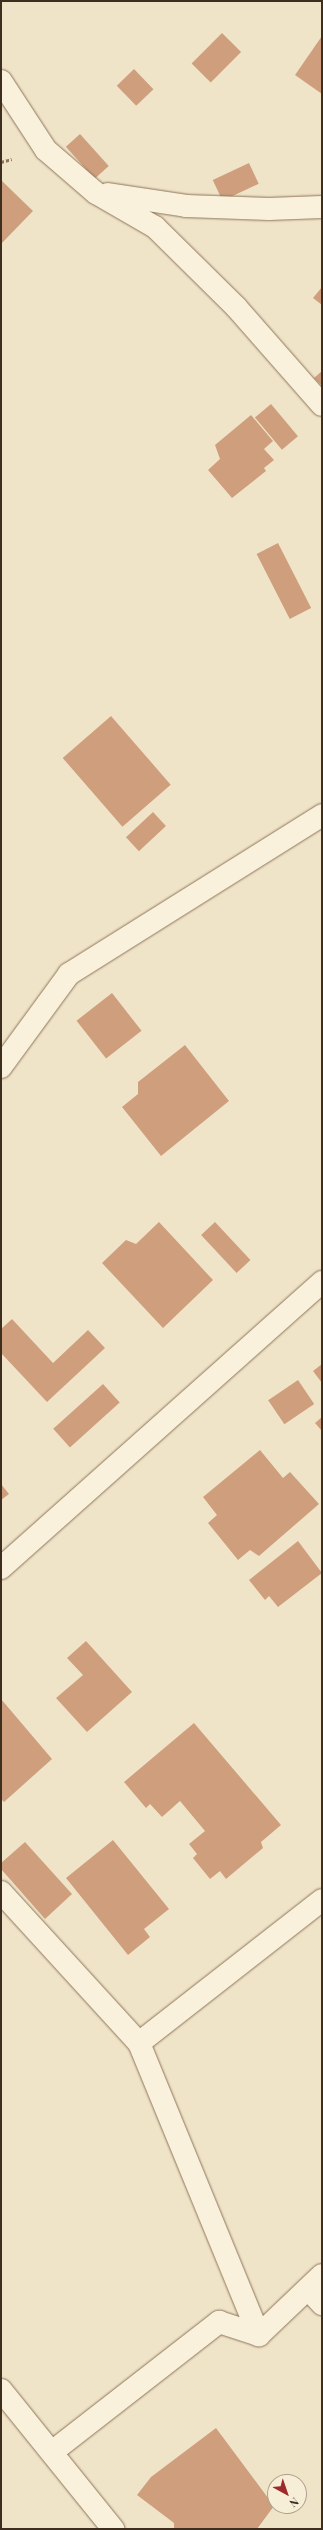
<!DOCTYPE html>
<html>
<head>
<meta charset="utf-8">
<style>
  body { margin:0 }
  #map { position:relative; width:323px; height:2530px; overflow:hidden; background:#f0e4c8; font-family:"Playfair Display",serif }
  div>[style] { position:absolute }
  .building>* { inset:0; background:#cf9f7d; transform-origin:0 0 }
  .path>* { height:2.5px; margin-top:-1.25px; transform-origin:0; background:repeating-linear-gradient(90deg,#8d765c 0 3px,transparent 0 5px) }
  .roads { filter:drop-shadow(0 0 1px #8d765c) drop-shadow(0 0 1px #8d765c) }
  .street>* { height:22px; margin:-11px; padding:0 11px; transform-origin:11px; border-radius:11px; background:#faf1dc }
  span { translate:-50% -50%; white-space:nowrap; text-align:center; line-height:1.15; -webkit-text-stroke:3.5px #f7eed8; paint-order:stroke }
  .frame { position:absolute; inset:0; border:2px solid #3d2e20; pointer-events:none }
  .north { position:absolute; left:267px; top:2474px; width:40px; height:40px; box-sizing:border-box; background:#f7eed8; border:1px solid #ada18e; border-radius:50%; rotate:140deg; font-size:11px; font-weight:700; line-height:16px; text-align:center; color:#3d2e20 }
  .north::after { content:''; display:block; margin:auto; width:14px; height:18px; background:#9e2a2b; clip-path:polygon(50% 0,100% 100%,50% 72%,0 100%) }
</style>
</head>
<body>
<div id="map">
  <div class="building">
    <i style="left:222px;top:33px;width:27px;height:43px;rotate:45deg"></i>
    <i style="clip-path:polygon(322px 36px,322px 94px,295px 75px)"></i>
    <i style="left:134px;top:69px;width:28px;height:24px;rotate:46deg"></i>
    <i style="left:80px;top:134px;width:43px;height:19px;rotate:48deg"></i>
    <i style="left:249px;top:163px;width:23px;height:40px;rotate:65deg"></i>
    <i style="clip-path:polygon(1px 180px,33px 211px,1px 244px)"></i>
    <i style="clip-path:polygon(322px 287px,322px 305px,313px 298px)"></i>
    <i style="clip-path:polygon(322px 371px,322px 386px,314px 378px)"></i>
    <i style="left:271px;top:404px;width:42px;height:21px;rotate:50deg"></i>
    <i style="clip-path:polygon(251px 415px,273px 441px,264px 449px,274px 460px,264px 468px,266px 471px,232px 498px,208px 470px,220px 459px,215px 445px)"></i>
    <i style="left:278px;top:543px;width:73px;height:24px;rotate:63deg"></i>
    <i style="left:111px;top:716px;width:91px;height:64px;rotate:49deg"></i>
    <i style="left:153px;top:812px;width:19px;height:37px;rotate:47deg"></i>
    <i style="left:112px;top:993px;width:48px;height:45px;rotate:52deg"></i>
    <i style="clip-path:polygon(185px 1045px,229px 1101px,161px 1156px,122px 1107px,138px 1094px,138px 1082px)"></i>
    <i style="clip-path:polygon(159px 1222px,213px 1280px,163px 1328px,102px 1263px,126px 1240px,136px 1244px)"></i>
    <i style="left:215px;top:1222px;width:52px;height:19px;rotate:47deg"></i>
    <i style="clip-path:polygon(12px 1319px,53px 1363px,88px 1330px,105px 1348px,47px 1402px,1px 1353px,1px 1329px)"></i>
    <i style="clip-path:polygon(322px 1364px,322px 1383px,313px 1371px)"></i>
    <i style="left:298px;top:1380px;width:29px;height:36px;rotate:56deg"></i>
    <i style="left:103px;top:1384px;width:25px;height:67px;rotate:48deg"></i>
    <i style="clip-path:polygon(322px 1417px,322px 1431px,315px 1423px)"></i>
    <i style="clip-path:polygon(260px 1450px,283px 1478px,290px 1472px,319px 1504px,259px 1556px,250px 1550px,238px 1560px,208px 1523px,217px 1515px,203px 1497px)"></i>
    <i style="clip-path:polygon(1px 1484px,9px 1494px,1px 1500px)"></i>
    <i style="clip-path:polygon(298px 1541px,322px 1573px,278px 1607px,269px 1596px,265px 1600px,249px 1580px)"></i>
    <i style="clip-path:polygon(86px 1641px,132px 1692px,87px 1732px,56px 1698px,83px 1675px,67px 1658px)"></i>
    <i style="clip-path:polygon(1px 1699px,52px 1759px,4px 1802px,1px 1799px)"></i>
    <i style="clip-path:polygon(194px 1723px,281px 1825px,261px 1842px,263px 1848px,226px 1879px,220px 1871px,210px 1879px,193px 1858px,197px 1854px,189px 1844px,205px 1831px,180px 1801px,162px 1817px,150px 1804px,146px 1808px,124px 1782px)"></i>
    <i style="clip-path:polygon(113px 1840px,169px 1909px,144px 1929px,150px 1937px,128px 1955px,66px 1878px)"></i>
    <i style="clip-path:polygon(25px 1842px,72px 1894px,45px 1919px,1px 1869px,1px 1863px)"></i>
    <i style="clip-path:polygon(216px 2428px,274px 2506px,257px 2529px,174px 2529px,174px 2523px,137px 2495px,151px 2477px)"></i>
  </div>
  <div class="path">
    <i style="left:1px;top:162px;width:11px;rotate:-15deg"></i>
  </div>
  <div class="roads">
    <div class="street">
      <i style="left:1px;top:81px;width:82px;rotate:56.9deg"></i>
      <i style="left:46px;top:150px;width:66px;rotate:40.7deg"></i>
      <i style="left:96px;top:193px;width:68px;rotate:30deg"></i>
      <i style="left:155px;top:227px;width:114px;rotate:44.6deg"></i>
      <i style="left:236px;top:307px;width:130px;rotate:48.7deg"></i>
      <i style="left:108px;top:194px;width:79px;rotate:8.7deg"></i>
      <i style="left:186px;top:206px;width:83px;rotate:2.1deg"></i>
      <i style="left:269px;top:209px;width:53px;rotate:-2.2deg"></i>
      <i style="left:1px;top:1067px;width:115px;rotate:-53.8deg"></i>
      <i style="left:69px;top:974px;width:299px;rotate:-32.1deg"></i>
      <i style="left:1px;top:1568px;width:430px;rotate:-41.7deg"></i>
      <i style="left:1px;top:1892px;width:205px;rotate:47.6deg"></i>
      <i style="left:139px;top:2043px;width:316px;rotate:67.7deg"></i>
      <i style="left:139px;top:2043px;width:232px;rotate:-38deg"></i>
      <i style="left:308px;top:2289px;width:21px;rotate:47deg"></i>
      <i style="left:259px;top:2335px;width:87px;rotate:-43.6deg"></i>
      <i style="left:1px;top:2390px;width:179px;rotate:51.1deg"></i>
      <i style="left:52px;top:2452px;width:212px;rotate:-37.9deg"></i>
      <i style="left:219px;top:2322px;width:42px;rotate:18deg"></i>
    </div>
  </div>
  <div class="frame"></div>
  <div class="north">N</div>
</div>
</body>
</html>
